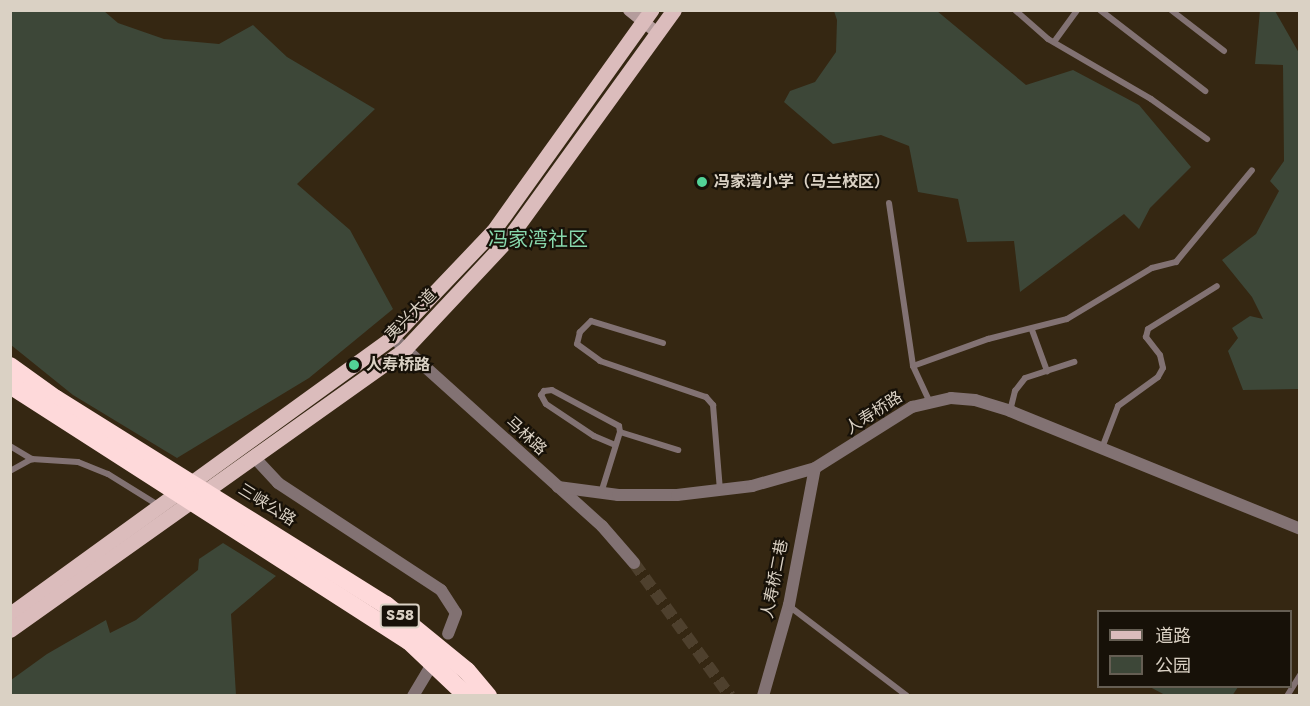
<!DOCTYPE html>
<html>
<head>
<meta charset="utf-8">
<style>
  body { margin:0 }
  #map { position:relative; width:1310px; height:706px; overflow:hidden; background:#352712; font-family:Jost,"Noto Sans SC",sans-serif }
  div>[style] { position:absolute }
  .green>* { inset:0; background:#3d4738 }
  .tertiary-tunnel>* { height:12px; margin-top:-6px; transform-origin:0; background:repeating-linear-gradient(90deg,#4e402d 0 12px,transparent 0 18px) }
  .service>* { height:6px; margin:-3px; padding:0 3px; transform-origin:3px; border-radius:3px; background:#827273 }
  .minor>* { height:12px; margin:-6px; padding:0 6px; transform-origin:6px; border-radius:6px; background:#827273 }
  .tertiary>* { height:12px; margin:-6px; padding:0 6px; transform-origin:6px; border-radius:6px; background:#827273 }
  .secondary>* { height:12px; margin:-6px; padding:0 6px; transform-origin:6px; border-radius:6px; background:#b49c9c }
  .primary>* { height:15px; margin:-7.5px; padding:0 7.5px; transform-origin:7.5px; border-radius:7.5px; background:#dbbcbc }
  .motorway>* { height:18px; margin:-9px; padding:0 9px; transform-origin:9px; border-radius:9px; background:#fed9da }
  .dots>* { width:16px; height:16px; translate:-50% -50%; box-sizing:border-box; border:3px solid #171108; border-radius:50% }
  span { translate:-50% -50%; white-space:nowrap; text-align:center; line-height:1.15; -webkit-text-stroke:4.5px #171108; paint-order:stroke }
  .shield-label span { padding:2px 4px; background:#171108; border:2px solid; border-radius:4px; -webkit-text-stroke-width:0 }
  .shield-label { font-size:15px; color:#dad1c4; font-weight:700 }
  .poi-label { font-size:16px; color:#dad1c4; font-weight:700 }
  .left { translate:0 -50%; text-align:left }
  .street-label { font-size:16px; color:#dad1c4 }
  .quarter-label { font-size:20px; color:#87d7ac }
  .frame { position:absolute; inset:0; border:12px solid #dad1c4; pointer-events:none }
  .legend { position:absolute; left:1097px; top:610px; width:195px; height:78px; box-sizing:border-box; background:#171108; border:2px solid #655e53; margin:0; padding:8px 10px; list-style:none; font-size:18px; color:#dad1c4 }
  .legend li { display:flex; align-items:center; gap:12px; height:30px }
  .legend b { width:30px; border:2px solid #655e53 }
</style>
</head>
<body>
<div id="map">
  <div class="green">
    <i style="clip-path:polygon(1260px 10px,1275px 11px,1299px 53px,1299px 389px,1243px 390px,1228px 351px,1238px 338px,1232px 328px,1250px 316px,1263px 319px,1252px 297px,1222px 260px,1256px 234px,1279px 191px,1270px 181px,1284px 161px,1283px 65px,1255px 64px)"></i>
    <i style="clip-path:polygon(10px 11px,104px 11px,118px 23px,164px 39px,219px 44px,253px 25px,287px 57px,375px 109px,297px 184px,350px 230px,393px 309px,309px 378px,177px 458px,73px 395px,11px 345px)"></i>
    <i style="clip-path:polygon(834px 11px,937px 11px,1026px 85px,1073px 70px,1139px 105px,1191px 167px,1150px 208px,1139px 229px,1124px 214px,1020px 292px,1014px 241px,967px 242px,958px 199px,918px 192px,909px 146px,881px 135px,833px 144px,784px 102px,790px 91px,815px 82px,836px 52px,837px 20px)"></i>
    <i style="clip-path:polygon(223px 543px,276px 576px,231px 614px,236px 695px,11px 695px,11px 680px,47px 654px,106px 620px,110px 633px,136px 620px,198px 570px,199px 559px)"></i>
    <i style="clip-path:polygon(1150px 687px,1238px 687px,1232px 696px,1165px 695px)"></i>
  </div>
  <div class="tertiary-tunnel">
    <i style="left:634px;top:563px;width:164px;rotate:54.2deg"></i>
  </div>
  <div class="service">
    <i style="left:1015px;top:10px;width:44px;rotate:41.3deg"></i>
    <i style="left:1048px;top:39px;width:119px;rotate:30.2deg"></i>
    <i style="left:1151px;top:99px;width:69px;rotate:35.5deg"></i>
    <i style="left:1100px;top:10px;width:133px;rotate:37.6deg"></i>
    <i style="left:1171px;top:10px;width:67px;rotate:37.7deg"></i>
    <i style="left:1054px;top:42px;width:39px;rotate:-54deg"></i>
    <i style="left:889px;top:203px;width:165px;rotate:81.6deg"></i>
    <i style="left:913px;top:366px;width:38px;rotate:65deg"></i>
    <i style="left:1032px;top:330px;width:44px;rotate:69.9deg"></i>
    <i style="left:663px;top:343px;width:75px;rotate:-163deg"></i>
    <i style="left:591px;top:321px;width:16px;rotate:135deg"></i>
    <i style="left:580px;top:332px;width:12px;rotate:104deg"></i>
    <i style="left:577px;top:344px;width:29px;rotate:36deg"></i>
    <i style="left:600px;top:361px;width:112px;rotate:18.8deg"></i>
    <i style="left:706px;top:397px;width:11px;rotate:49deg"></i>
    <i style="left:713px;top:405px;width:85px;rotate:85.3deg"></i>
    <i style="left:913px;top:366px;width:80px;rotate:-19.8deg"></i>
    <i style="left:988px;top:339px;width:81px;rotate:-14.2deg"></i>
    <i style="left:1067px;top:319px;width:99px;rotate:-31deg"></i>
    <i style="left:1152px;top:268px;width:25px;rotate:-14deg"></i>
    <i style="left:1176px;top:262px;width:119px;rotate:-50.4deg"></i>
    <i style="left:1010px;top:411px;width:21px;rotate:-76deg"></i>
    <i style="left:1015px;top:391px;width:16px;rotate:-52deg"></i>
    <i style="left:1025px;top:378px;width:52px;rotate:-18.1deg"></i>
    <i style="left:620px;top:432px;width:61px;rotate:17.2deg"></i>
    <i style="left:10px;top:446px;width:26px;rotate:31deg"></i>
    <i style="left:1102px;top:448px;width:45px;rotate:-69.1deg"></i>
    <i style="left:1118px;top:406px;width:49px;rotate:-35.9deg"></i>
    <i style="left:1158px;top:377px;width:10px;rotate:-61deg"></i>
    <i style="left:1163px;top:368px;width:13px;rotate:-103deg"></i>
    <i style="left:1160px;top:355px;width:23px;rotate:-128deg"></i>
    <i style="left:1146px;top:337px;width:8px;rotate:-76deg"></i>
    <i style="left:1148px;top:329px;width:81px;rotate:-31.9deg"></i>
    <i style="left:10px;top:471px;width:25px;rotate:-29deg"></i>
    <i style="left:32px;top:459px;width:46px;rotate:3.7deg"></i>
    <i style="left:78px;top:462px;width:32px;rotate:22deg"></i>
    <i style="left:108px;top:474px;width:59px;rotate:31.8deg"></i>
    <i style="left:601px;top:493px;width:64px;rotate:-72.7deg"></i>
    <i style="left:620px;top:432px;width:6px;rotate:-99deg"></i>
    <i style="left:619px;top:426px;width:76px;rotate:-151.8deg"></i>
    <i style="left:552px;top:390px;width:8px;rotate:173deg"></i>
    <i style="left:544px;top:391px;width:5px;rotate:127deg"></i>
    <i style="left:541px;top:395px;width:10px;rotate:61deg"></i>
    <i style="left:546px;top:404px;width:58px;rotate:33.7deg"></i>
    <i style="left:594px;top:436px;width:23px;rotate:23deg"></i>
    <i style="left:789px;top:606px;width:148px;rotate:37.3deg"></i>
    <i style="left:1287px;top:696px;width:25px;rotate:-58deg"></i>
  </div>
  <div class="minor">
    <i style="left:254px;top:457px;width:35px;rotate:47deg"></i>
    <i style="left:278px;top:483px;width:195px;rotate:33.3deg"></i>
    <i style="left:441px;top:590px;width:27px;rotate:57deg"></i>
    <i style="left:456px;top:613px;width:22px;rotate:111deg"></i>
    <i style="left:413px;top:696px;width:31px;rotate:-59deg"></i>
  </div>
  <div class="tertiary">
    <i style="left:392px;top:337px;width:283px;rotate:42deg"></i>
    <i style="left:602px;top:526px;width:49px;rotate:49.1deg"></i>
    <i style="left:558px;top:487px;width:61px;rotate:7.6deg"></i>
    <i style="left:618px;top:495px;width:59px"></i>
    <i style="left:677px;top:495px;width:76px;rotate:-6.8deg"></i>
    <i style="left:752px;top:486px;width:66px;rotate:-15.9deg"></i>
    <i style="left:815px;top:468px;width:115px;rotate:-32.2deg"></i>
    <i style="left:912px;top:407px;width:40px;rotate:-13deg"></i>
    <i style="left:951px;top:398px;width:24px;rotate:5deg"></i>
    <i style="left:975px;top:400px;width:37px;rotate:17deg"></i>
    <i style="left:1010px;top:411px;width:313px;rotate:22.1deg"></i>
    <i style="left:763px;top:696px;width:95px;rotate:-74.1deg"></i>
    <i style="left:789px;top:605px;width:139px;rotate:-79.3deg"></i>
  </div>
  <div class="secondary">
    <i style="left:629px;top:10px;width:36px;rotate:39deg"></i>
  </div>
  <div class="primary">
    <i style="left:10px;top:614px;width:472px;rotate:-35.9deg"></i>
    <i style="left:392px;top:337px;width:146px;rotate:-46.4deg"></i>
    <i style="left:493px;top:231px;width:272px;rotate:-54.4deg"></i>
    <i style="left:10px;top:630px;width:485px;rotate:-35.4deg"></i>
    <i style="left:405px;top:349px;width:151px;rotate:-46.9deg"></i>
    <i style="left:508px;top:239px;width:283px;rotate:-54.1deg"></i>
  </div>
  <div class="motorway">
    <i style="left:10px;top:366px;width:57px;rotate:35.7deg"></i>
    <i style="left:56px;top:399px;width:389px;rotate:32deg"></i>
    <i style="left:386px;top:605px;width:104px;rotate:39.2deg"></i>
    <i style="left:467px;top:671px;width:33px;rotate:50deg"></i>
    <i style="left:10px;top:385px;width:474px;rotate:32.7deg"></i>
    <i style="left:409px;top:641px;width:80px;rotate:43.5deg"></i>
  </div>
  <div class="dots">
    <i style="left:702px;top:182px;background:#52d397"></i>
    <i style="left:354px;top:365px;background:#52d397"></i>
  </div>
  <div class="shield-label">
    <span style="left:400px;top:616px">S58</span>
  </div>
  <div class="poi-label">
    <span class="left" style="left:714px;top:182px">冯家湾小学（马兰校区）</span>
    <span class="left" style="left:366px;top:365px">人寿桥路</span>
  </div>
  <div class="street-label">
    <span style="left:411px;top:315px;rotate:-45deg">夷兴大道</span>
    <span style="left:874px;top:413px;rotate:-33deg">人寿桥路</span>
    <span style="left:526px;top:436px;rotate:42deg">马林路</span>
    <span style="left:267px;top:505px;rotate:32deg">三峡公路</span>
    <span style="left:775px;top:579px;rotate:-79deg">人寿桥二巷</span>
  </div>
  <div class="quarter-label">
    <span style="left:538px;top:239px">冯家湾社区</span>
  </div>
  <div class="frame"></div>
  <ul class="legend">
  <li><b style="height:8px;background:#dbbcbc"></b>道路</li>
  <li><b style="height:16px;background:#3d4738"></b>公园</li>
  </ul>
</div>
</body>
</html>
